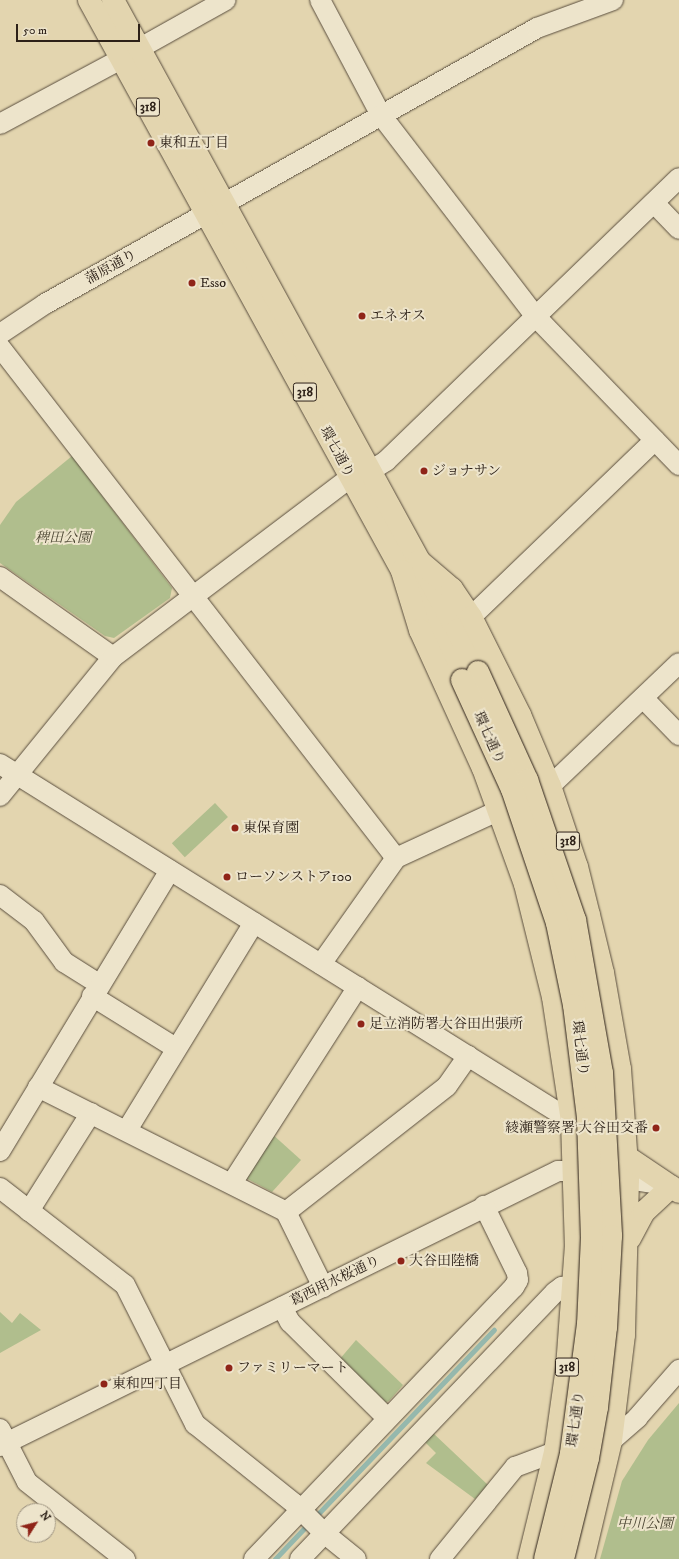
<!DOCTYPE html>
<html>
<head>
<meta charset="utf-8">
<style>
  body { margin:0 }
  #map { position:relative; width:679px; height:1559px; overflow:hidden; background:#e3d5af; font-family:"IM FELL DW Pica","Noto Serif JP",serif }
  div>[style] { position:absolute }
  .green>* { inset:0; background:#b0be8d; transform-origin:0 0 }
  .stream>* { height:5px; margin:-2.5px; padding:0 2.5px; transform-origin:2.5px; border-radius:2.5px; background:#95b8ad }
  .roads { filter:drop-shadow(0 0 1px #5a4e3e) drop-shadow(0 0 1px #5a4e3e) }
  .minor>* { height:20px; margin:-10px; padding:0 10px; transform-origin:10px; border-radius:10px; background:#ede4cb }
  .major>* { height:22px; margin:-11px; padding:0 11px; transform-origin:11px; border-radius:11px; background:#e3d5af }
  .bridges { filter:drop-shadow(0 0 1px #2d2118) drop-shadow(0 0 1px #2d2118) }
  .major-bridge>* { height:22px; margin:-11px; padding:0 11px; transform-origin:11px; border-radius:11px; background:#e3d5af }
  .dots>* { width:11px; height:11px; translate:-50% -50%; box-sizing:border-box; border:2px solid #ede4cb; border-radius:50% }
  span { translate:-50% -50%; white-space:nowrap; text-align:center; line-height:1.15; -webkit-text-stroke:4px #ede4cb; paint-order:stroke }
  .shield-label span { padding:1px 3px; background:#ede4cb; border:1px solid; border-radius:3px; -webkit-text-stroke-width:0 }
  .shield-label { font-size:13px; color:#2d2118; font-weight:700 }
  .poi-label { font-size:14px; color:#2d2118 }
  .left { translate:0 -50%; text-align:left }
  .right { translate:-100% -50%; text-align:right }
  .street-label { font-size:14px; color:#2d2118 }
  .park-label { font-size:14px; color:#4e4835; font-style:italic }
  .north { position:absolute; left:16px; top:1503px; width:40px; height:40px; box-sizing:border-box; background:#ede4cb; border:1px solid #a09683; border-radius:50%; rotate:54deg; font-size:11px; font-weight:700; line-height:16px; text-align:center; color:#2d2118 }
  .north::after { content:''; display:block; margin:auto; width:14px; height:18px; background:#8f2418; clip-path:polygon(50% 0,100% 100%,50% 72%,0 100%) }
  .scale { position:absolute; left:16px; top:24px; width:124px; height:18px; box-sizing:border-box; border:2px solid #2d2118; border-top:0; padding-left:5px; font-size:12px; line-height:14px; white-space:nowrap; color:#2d2118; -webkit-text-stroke:3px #ede4cb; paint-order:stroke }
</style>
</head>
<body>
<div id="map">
  <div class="green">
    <i style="clip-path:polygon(72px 456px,172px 588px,170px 598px,114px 638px,105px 636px,0 563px,0 525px,16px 502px)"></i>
    <i style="left:215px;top:803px;width:19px;height:59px;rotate:47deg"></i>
    <i style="clip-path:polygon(271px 1133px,301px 1160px,272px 1192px,244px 1177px)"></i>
    <i style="clip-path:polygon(0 1312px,12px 1323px,20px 1313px,41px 1330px,0 1353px)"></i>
    <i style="clip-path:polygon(356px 1340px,403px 1385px,389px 1401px,384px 1403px,339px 1360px)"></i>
    <i style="clip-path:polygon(679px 1403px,679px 1559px,600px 1559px,622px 1481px,648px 1440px)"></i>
    <i style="clip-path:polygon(433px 1433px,488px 1485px,475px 1499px,426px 1463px,436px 1453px,424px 1441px)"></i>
  </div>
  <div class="stream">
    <i style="left:315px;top:1517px;width:259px;rotate:-46.3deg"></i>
    <i style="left:275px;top:1559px;width:50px;rotate:-46.6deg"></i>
  </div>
  <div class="roads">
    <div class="minor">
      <i style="left:320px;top:0;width:130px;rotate:62.1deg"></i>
      <i style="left:381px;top:115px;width:255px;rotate:52.5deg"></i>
      <i style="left:536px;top:317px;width:206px;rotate:46deg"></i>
      <i style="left:140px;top:48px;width:98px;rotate:-29.2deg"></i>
      <i style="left:0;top:124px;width:137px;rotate:-28.2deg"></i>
      <i style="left:654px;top:203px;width:36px;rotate:46deg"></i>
      <i style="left:0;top:334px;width:54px;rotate:-33.7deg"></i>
      <i style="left:45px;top:304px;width:564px;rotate:-29.29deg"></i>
      <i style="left:537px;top:28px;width:81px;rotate:-20.2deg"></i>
      <i style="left:0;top:347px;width:646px;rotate:52.23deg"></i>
      <i style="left:370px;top:471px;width:19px;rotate:-32deg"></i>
      <i style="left:386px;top:461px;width:407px;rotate:-44deg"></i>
      <i style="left:0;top:577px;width:138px;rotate:35.3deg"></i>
      <i style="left:471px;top:617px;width:255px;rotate:-43.9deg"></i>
      <i style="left:643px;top:698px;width:52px;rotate:45.8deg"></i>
      <i style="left:0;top:764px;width:674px;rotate:31.97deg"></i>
      <i style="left:550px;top:786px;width:178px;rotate:-43.6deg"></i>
      <i style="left:0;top:796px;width:179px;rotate:-50.9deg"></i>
      <i style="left:113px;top:657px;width:298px;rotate:-37.1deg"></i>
      <i style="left:0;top:895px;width:43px;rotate:37.4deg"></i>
      <i style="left:34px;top:921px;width:51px;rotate:53.8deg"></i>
      <i style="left:64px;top:962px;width:41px;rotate:32.2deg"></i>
      <i style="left:321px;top:964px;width:130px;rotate:-54.7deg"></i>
      <i style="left:396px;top:858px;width:115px;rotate:-24.8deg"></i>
      <i style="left:92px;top:996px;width:99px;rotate:31.8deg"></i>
      <i style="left:38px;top:1087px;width:278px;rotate:26.7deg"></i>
      <i style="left:286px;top:1212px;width:84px;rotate:63.7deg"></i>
      <i style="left:127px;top:1130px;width:243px;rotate:-58.5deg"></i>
      <i style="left:0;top:1151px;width:328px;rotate:-58.8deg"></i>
      <i style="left:232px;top:1183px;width:233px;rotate:-57.3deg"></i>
      <i style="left:0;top:1188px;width:158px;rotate:37.8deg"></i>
      <i style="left:125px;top:1285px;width:156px;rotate:63.3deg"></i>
      <i style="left:195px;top:1424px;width:128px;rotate:38.7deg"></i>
      <i style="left:295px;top:1504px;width:41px;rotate:45deg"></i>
      <i style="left:324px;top:1533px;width:41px;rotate:39.1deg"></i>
      <i style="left:29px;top:1211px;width:116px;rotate:-57.7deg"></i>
      <i style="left:286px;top:1212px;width:204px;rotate:-38deg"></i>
      <i style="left:447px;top:1086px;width:37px;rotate:-55deg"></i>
      <i style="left:282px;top:1307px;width:17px;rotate:62deg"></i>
      <i style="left:290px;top:1322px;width:136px;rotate:44.7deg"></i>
      <i style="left:0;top:1429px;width:59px;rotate:63deg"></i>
      <i style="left:27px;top:1482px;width:125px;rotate:38.2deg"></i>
      <i style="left:611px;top:1441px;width:35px;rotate:-41deg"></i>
      <i style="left:637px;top:1418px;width:64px;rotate:-48.8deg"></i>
      <i style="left:0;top:1446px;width:622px;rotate:-26.24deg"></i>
      <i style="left:558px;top:1171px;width:18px"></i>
      <i style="left:576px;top:1171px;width:97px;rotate:8.9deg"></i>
      <i style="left:254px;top:1559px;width:376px;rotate:-46.3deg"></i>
      <i style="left:514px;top:1287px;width:8px;rotate:-60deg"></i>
      <i style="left:518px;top:1280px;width:7px;rotate:-98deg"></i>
      <i style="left:517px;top:1273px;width:75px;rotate:-116.2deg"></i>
      <i style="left:300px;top:1559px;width:369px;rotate:-46.3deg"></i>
      <i style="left:555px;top:1292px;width:9px;rotate:-36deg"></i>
      <i style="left:562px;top:1287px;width:12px"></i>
      <i style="left:440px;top:1559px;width:119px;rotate:-50.8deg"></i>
      <i style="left:515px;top:1467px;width:43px;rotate:-20.6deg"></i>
    </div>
    <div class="major">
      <i style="left:89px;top:0;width:776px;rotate:61.25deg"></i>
      <i style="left:113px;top:0;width:718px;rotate:61.36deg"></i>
      <i style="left:457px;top:630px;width:47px;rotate:63.4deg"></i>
      <i style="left:419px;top:561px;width:43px;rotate:40.3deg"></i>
      <i style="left:452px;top:589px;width:34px;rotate:56deg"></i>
      <i style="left:471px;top:617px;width:110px;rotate:63.4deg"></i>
      <i style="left:520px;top:715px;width:77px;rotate:67.1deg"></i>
      <i style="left:550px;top:786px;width:85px;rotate:71.6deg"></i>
      <i style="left:577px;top:867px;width:49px;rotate:76deg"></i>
      <i style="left:589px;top:915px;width:60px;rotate:76.4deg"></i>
      <i style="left:603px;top:973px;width:97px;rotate:80deg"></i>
      <i style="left:620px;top:1069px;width:110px;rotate:85.8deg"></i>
      <i style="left:628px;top:1179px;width:156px;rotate:91.5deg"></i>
      <i style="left:624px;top:1335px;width:107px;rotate:97deg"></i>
      <i style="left:611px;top:1441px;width:121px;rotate:103.3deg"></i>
      <i style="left:402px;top:571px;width:62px;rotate:73deg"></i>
      <i style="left:420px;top:630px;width:152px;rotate:65.5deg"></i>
      <i style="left:483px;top:768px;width:123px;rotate:70.1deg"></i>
      <i style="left:525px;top:884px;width:116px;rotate:76.1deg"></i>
      <i style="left:553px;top:997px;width:125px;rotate:81.3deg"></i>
      <i style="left:572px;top:1121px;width:124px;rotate:88.2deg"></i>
      <i style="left:576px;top:1245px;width:122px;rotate:94.2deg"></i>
      <i style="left:567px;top:1367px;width:86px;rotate:98deg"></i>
      <i style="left:555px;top:1452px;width:110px;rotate:103.7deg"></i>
      <i style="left:618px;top:1151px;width:73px;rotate:33.9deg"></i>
      <i style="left:630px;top:1238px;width:30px;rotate:-62deg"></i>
      <i style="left:644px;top:1212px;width:37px;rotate:-43deg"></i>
    </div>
  </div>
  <div class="bridges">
    <div class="major-bridge">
      <i style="left:478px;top:672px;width:119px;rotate:65.6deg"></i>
      <i style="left:527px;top:780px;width:148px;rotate:71.1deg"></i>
      <i style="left:575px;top:920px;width:155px;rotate:80deg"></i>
      <i style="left:602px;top:1073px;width:163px;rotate:86.8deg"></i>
      <i style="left:611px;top:1236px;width:91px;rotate:93.1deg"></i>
      <i style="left:606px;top:1327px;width:81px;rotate:96.4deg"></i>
      <i style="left:597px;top:1407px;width:52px;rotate:100deg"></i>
      <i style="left:588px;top:1458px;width:104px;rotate:103.9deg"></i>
      <i style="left:462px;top:680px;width:120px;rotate:65.4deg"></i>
      <i style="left:512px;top:789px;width:141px;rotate:71.4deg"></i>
      <i style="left:557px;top:923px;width:84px;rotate:78.3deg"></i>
      <i style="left:574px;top:1005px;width:114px;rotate:82.9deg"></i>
      <i style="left:588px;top:1118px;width:119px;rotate:88.1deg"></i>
      <i style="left:592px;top:1237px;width:87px;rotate:92.6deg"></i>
      <i style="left:588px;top:1324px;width:131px;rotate:97.5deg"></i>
      <i style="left:571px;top:1454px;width:108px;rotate:103.9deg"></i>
    </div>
  </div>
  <div class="dots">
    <i style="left:151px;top:143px;background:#8f2418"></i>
    <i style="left:192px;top:283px;background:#8f2418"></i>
    <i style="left:362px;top:316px;background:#8f2418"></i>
    <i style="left:424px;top:471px;background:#8f2418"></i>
    <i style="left:235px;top:828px;background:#8f2418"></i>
    <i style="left:227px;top:877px;background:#8f2418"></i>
    <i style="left:361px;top:1024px;background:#8f2418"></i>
    <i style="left:656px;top:1128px;background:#8f2418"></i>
    <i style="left:401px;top:1261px;background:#8f2418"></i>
    <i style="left:229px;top:1368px;background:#8f2418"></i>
    <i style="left:104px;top:1384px;background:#8f2418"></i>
  </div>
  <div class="shield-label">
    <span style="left:148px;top:107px">318</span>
    <span style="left:305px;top:392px">318</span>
    <span style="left:568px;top:841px">318</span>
    <span style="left:567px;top:1367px">318</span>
  </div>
  <div class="poi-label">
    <span class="left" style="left:159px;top:143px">東和五丁目</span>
    <span class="left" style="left:200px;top:283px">Esso</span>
    <span class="left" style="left:370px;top:316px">エネオス</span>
    <span class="left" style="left:432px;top:471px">ジョナサン</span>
    <span class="left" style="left:243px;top:828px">東保育園</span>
    <span class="left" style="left:235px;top:877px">ローソンストア100</span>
    <span class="left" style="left:369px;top:1024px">足立消防署大谷田出張所</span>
    <span class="right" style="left:648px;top:1128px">綾瀬警察署 大谷田交番</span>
    <span class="left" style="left:409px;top:1261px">大谷田陸橋</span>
    <span class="left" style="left:237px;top:1368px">ファミリーマート</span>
    <span class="left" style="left:112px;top:1384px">東和四丁目</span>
  </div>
  <div class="street-label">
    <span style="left:111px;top:267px;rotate:-29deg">蒲原通り</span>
    <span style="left:337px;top:452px;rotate:62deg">環七通り</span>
    <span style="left:489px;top:738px;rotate:66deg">環七通り</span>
    <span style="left:580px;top:1048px;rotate:83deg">環七通り</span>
    <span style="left:335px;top:1281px;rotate:-26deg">葛西用水桜通り</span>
    <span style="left:576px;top:1419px;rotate:-82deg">環七通り</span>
  </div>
  <div class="park-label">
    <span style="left:63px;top:538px">稗田公園</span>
    <span style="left:645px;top:1524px">中川公園</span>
  </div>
  <div class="north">N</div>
  <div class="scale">50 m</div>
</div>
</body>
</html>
